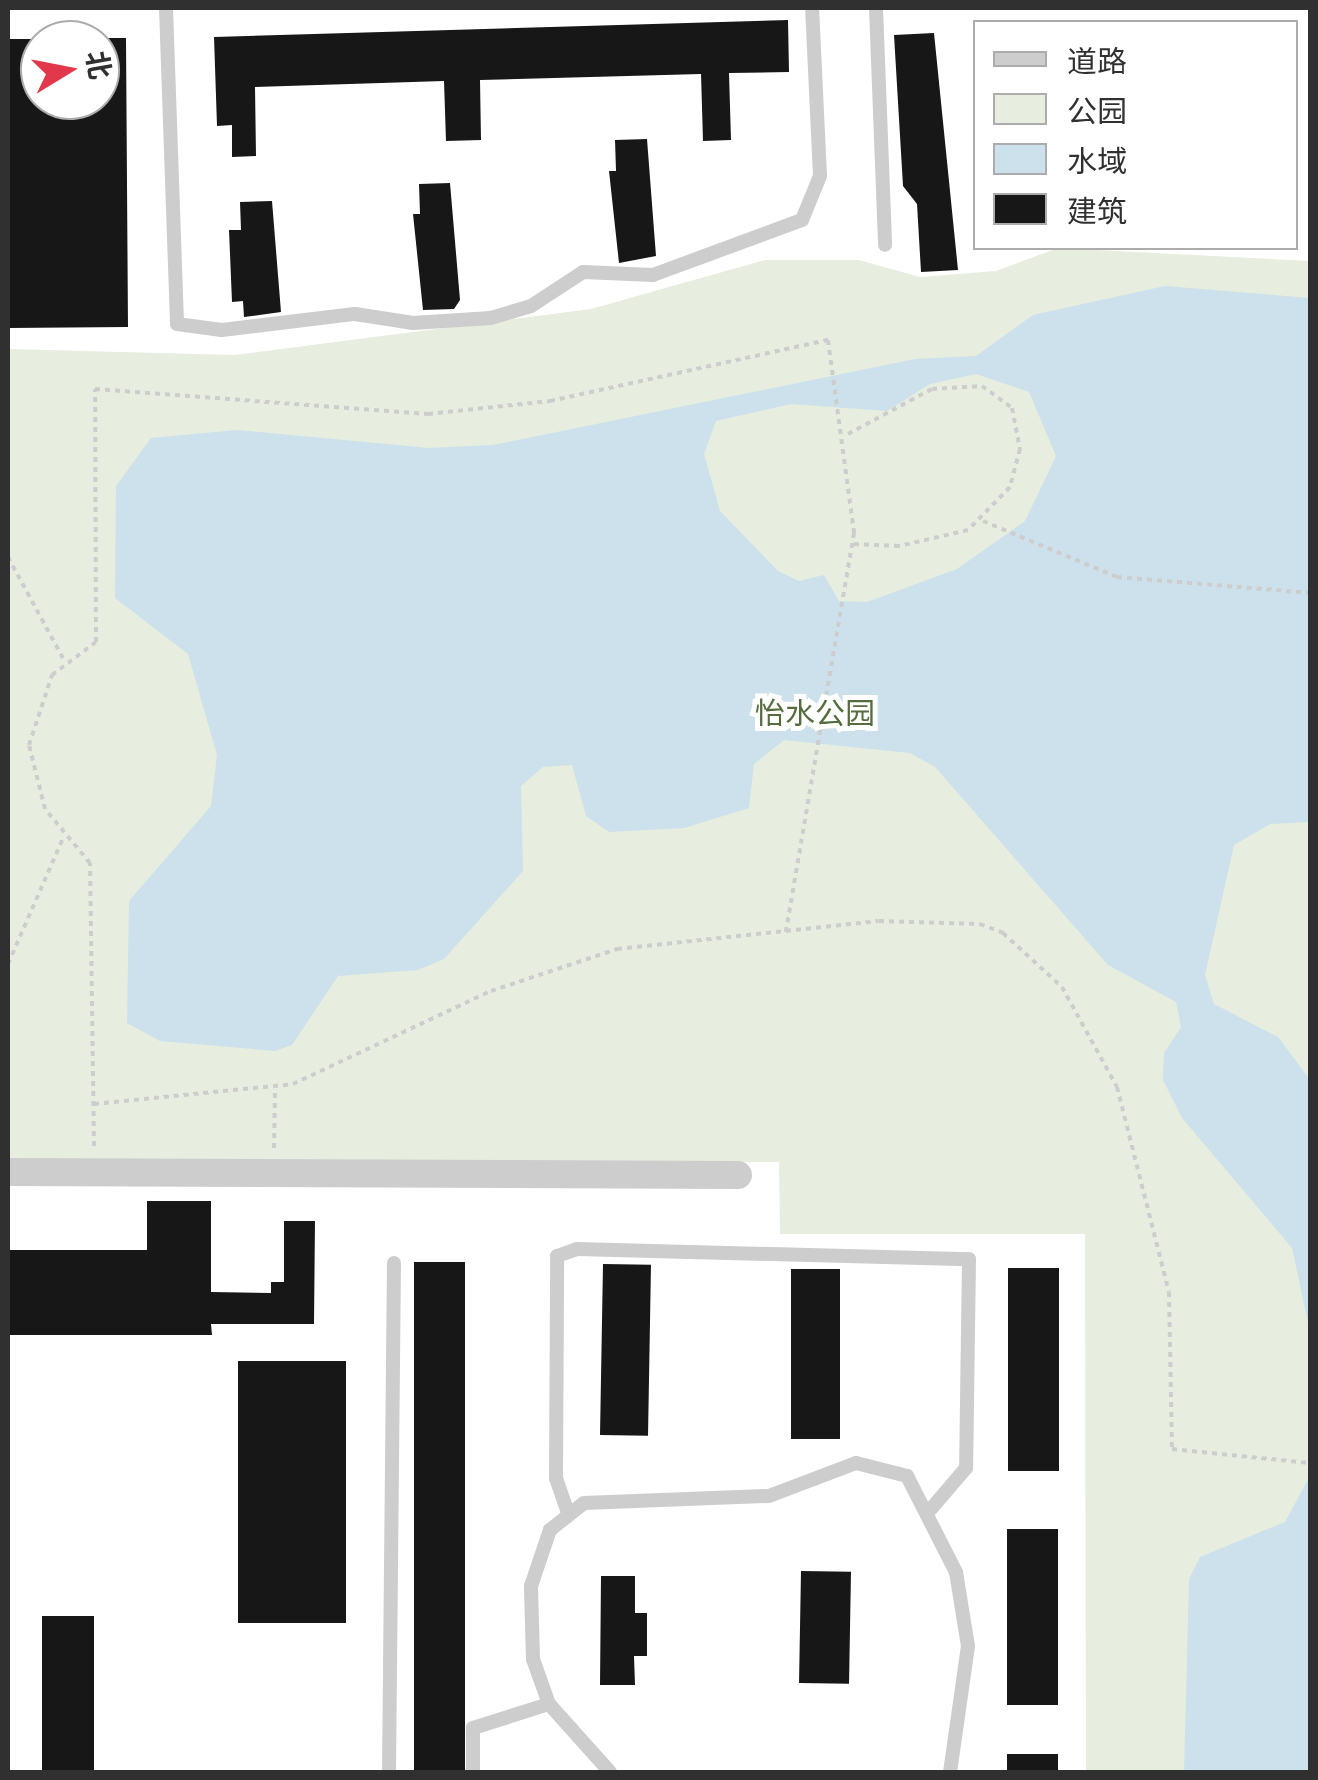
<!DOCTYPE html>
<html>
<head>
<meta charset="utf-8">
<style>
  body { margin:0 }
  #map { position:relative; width:1318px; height:1780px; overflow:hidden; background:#fff; font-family:"DejaVu Sans","Noto Sans SC",sans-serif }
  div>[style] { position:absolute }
  .green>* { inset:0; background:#e7eddf }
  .water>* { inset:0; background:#cce1ec }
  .building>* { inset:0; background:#171717; transform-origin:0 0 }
  .path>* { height:4px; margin-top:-2px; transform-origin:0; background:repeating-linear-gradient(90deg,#cdcdcd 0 5px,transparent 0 10px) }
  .service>* { height:14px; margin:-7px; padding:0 7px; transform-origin:7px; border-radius:7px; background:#cdcdcd }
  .minor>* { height:28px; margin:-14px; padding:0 14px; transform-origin:14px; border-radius:14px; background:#cdcdcd }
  span { translate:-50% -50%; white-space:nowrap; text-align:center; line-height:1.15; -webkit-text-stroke:10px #fff; paint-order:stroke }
  .park-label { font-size:30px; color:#556c3e }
  .frame { position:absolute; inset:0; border:10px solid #303030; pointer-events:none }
  .legend { position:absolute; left:973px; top:20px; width:325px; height:230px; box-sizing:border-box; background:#fff; border:2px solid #acacac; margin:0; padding:12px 18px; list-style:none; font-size:30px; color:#303030 }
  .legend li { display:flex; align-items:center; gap:20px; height:50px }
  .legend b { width:50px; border:2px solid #acacac }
  .north { position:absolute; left:20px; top:20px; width:100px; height:100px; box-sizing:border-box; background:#fff; border:2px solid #acacac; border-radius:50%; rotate:80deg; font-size:28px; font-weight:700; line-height:40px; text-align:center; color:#303030 }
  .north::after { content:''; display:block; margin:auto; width:35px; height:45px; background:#e2384b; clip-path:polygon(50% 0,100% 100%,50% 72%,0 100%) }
</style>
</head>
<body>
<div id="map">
  <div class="green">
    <i style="clip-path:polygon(1058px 248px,1310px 261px,1310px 1772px,1086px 1772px,1085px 1234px,780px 1234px,779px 1162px,8px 1163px,8px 349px,234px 355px,591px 309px,765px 260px,859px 260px,920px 277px,996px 271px)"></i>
  </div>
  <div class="water">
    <i style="clip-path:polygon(evenodd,1165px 286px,1310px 298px,1310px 822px,1270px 824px,1234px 845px,1205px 975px,1214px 1004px,1278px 1037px,1310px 1080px,1310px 1414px,1310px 1332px,1292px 1248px,1182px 1118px,1163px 1080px,1164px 1053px,1181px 1027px,1176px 1002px,1108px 965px,935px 767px,910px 753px,784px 740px,754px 764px,749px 808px,684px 828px,609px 832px,586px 816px,572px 765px,543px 767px,521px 786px,523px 871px,444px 959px,418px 970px,338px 976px,292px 1045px,275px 1051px,160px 1041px,127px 1023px,129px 901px,211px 806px,217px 755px,188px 654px,115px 598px,116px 486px,151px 438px,237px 430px,429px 448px,493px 445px,915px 359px,976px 356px,1033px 315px,1165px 286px,976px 374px,1029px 392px,1056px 456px,1025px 521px,957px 569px,867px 602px,839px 601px,824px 575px,799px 581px,778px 571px,720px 511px,704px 454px,716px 421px,791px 404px,887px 411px,930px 384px,976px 374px)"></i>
    <i style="clip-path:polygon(1310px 1476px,1310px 1772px,1184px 1772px,1189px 1579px,1200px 1557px,1285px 1522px)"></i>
  </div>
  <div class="building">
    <i style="clip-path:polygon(788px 20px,789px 72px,729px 73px,731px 140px,703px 141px,701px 74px,480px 80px,481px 140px,446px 141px,444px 81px,255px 87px,256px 156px,232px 157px,232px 125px,217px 126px,214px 37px)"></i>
    <i style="clip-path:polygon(934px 33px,958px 270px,921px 272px,917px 204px,903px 186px,894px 35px)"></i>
    <i style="clip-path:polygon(100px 38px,126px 38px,128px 327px,8px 328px,8px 39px,40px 39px,40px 100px,100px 100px)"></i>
    <i style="clip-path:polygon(647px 139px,656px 256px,619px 263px,609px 171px,616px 171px,615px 140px)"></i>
    <i style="clip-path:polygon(450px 183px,460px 300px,454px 309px,423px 310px,413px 214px,420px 214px,419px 184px)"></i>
    <i style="clip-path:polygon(272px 201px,281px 312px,244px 317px,243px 301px,232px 302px,229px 230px,241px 230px,240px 202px)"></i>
    <i style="clip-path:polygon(147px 1201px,211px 1201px,211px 1292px,271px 1293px,271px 1282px,284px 1282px,284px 1221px,315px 1221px,314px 1324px,211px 1324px,212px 1335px,8px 1335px,8px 1250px,147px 1250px)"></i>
    <i style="left:414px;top:1262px;width:51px;height:510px"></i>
    <i style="left:603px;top:1264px;width:48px;height:171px;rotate:1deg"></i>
    <i style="left:1008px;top:1268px;width:51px;height:203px"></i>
    <i style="left:791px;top:1269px;width:49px;height:170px"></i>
    <i style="left:238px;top:1361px;width:108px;height:262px"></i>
    <i style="left:1007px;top:1529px;width:51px;height:176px"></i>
    <i style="left:801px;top:1571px;width:50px;height:112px;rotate:1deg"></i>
    <i style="clip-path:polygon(601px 1576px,635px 1576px,635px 1613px,647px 1613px,647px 1656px,634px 1656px,635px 1685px,600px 1685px)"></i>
    <i style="left:42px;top:1616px;width:52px;height:156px"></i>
    <i style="left:1007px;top:1754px;width:51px;height:18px"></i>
  </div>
  <div class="path">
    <i style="left:848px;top:434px;width:95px;rotate:-28.2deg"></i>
    <i style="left:932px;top:389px;width:50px;rotate:-3.4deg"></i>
    <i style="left:982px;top:386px;width:37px;rotate:36deg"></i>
    <i style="left:1012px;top:408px;width:42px;rotate:79deg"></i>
    <i style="left:1020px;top:449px;width:39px;rotate:105deg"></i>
    <i style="left:1010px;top:487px;width:60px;rotate:134.3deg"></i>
    <i style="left:968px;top:530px;width:71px;rotate:166.9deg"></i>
    <i style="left:899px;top:546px;width:47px;rotate:-177.6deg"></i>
    <i style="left:983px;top:521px;width:145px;rotate:22.7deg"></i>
    <i style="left:1117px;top:577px;width:194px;rotate:4.7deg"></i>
    <i style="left:8px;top:557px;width:119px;rotate:61.5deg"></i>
    <i style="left:8px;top:964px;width:140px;rotate:-66.4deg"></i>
    <i style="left:94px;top:1104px;width:200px;rotate:-5.7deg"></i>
    <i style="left:293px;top:1084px;width:219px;rotate:-25.2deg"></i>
    <i style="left:491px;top:991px;width:133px;rotate:-18.4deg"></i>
    <i style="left:617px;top:949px;width:263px;rotate:-6.1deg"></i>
    <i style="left:879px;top:921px;width:101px;rotate:1.7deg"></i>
    <i style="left:980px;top:924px;width:25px;rotate:21deg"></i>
    <i style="left:1003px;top:933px;width:80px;rotate:42.5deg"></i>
    <i style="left:1062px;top:987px;width:114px;rotate:61.2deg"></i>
    <i style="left:1117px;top:1087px;width:211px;rotate:75.8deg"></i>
    <i style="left:1169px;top:1292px;width:157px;rotate:88.9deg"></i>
    <i style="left:1172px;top:1449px;width:139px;rotate:5.8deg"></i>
    <i style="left:94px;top:1146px;width:283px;rotate:-90.8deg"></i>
    <i style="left:90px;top:863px;width:70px;rotate:-129.8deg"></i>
    <i style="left:45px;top:809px;width:66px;rotate:-104deg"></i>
    <i style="left:29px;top:745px;width:74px;rotate:-71.8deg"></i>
    <i style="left:52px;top:675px;width:55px;rotate:-36.9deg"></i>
    <i style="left:96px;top:642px;width:253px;rotate:-90.2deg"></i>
    <i style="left:95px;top:389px;width:334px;rotate:4.3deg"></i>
    <i style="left:428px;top:414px;width:123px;rotate:-6.1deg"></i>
    <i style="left:550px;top:401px;width:285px;rotate:-12.4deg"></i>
    <i style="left:828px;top:340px;width:195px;rotate:82.3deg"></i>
    <i style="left:854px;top:533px;width:405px;rotate:99.7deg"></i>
    <i style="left:274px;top:1148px;width:60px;rotate:-89deg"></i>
  </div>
  <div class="service">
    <i style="left:166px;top:8px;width:316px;rotate:88deg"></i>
    <i style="left:177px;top:324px;width:45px;rotate:7.6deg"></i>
    <i style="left:222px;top:330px;width:134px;rotate:-6.9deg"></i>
    <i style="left:355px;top:314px;width:59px;rotate:8.8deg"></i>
    <i style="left:413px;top:323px;width:78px;rotate:-3.7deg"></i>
    <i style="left:491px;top:318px;width:42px;rotate:-16.7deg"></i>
    <i style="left:531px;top:306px;width:62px;rotate:-33.2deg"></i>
    <i style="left:583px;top:272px;width:70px;rotate:2.5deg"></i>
    <i style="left:653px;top:275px;width:159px;rotate:-20.3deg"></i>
    <i style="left:802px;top:220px;width:48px;rotate:-67.8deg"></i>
    <i style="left:820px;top:176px;width:168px;rotate:-92.7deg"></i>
    <i style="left:876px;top:8px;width:237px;rotate:87.8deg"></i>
    <i style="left:568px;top:1513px;width:37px;rotate:-109deg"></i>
    <i style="left:556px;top:1478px;width:222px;rotate:-89.7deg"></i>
    <i style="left:557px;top:1256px;width:21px;rotate:-19deg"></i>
    <i style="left:577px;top:1249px;width:392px;rotate:1.5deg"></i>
    <i style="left:969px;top:1259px;width:209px;rotate:90.8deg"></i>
    <i style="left:966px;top:1468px;width:54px;rotate:130.5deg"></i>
    <i style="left:389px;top:1772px;width:509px;rotate:-89.44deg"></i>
    <i style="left:473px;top:1772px;width:44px;rotate:-90deg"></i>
    <i style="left:473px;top:1728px;width:80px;rotate:-17.5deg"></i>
    <i style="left:610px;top:1772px;width:91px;rotate:-131.9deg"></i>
    <i style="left:549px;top:1704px;width:48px;rotate:-109.6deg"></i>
    <i style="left:533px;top:1659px;width:73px;rotate:-91.6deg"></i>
    <i style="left:531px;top:1586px;width:59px;rotate:-71.3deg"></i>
    <i style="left:550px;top:1530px;width:43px;rotate:-38.5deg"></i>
    <i style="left:584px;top:1503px;width:185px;rotate:-2.2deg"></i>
    <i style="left:769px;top:1496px;width:93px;rotate:-20.8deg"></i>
    <i style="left:856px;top:1463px;width:53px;rotate:14.3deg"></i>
    <i style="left:907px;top:1476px;width:108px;rotate:63deg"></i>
    <i style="left:956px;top:1572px;width:75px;rotate:80.8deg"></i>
    <i style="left:968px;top:1646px;width:127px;rotate:98.1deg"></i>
  </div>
  <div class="minor">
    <i style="left:8px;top:1172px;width:730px;rotate:0.24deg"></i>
  </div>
  <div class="park-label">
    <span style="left:815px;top:714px">怡水公园</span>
  </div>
  <div class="frame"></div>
  <ul class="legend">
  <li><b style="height:12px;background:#cdcdcd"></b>道路</li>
  <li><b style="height:28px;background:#e7eddf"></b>公园</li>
  <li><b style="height:28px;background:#cce1ec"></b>水域</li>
  <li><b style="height:28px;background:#171717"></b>建筑</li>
  </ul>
  <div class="north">北</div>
</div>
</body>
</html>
